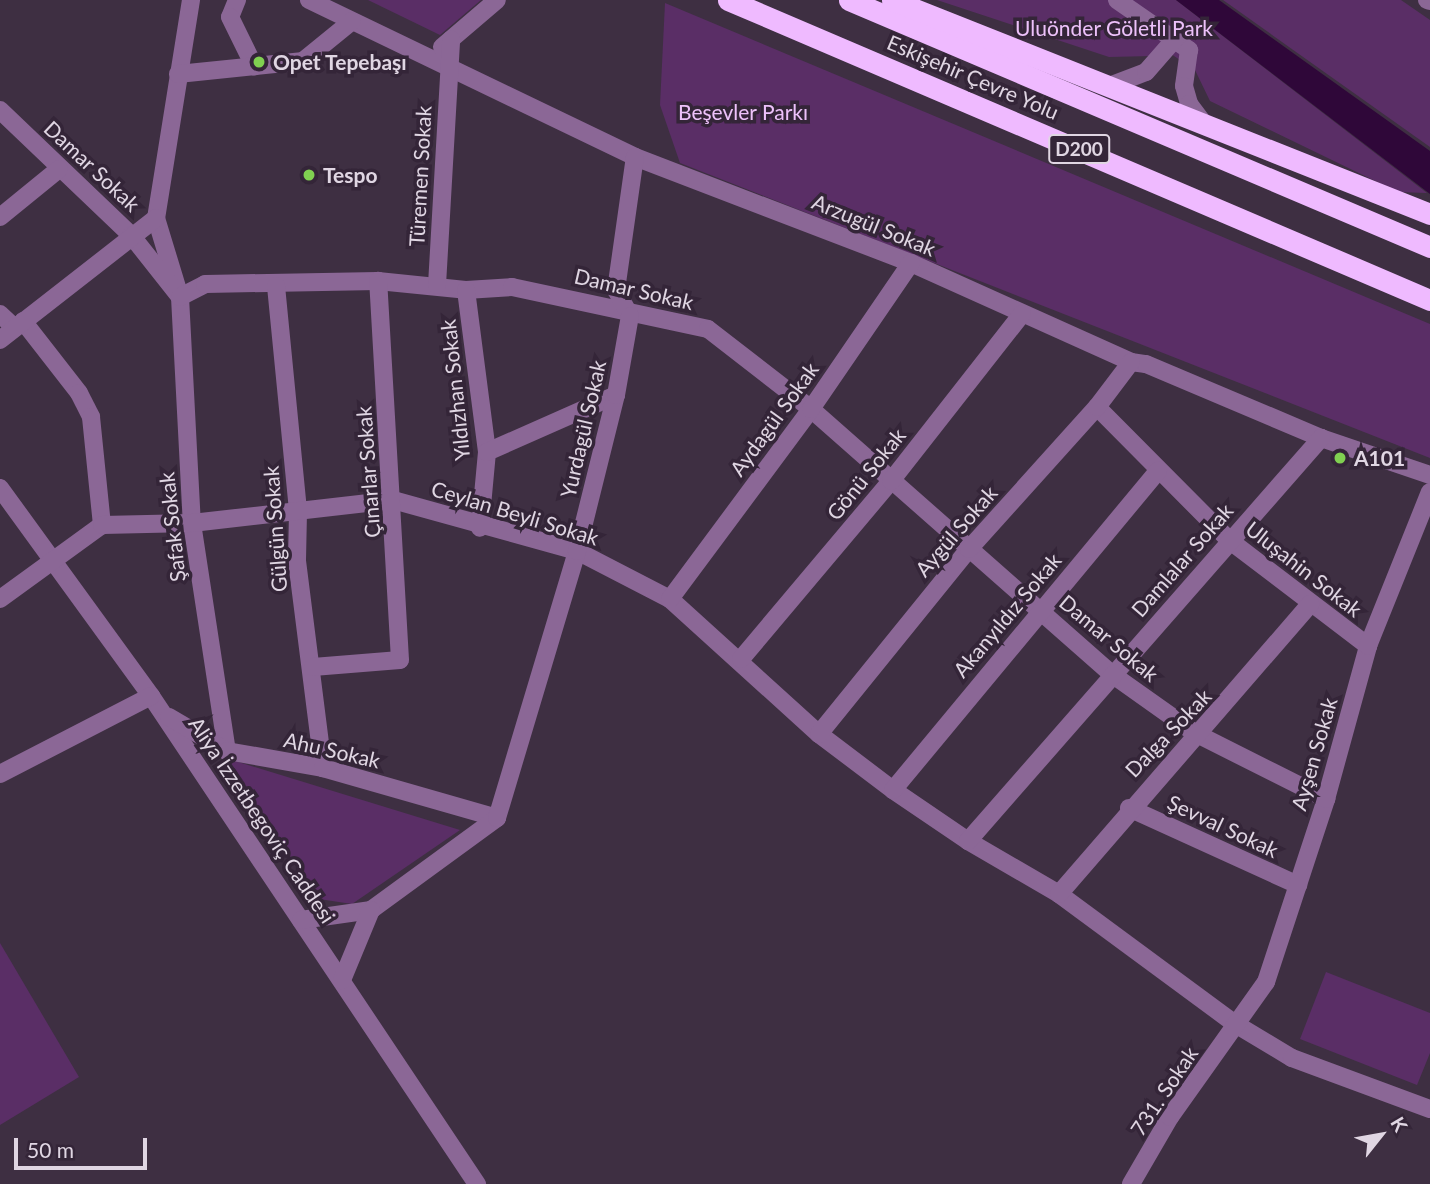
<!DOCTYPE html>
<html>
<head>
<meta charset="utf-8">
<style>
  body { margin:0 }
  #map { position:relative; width:1430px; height:1184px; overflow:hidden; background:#3e2f42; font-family:Lato,sans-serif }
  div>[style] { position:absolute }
  .green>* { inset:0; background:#5a2e66 }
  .water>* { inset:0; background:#2f0739 }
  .minor>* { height:18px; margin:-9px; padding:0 9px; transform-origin:9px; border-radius:9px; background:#8b6796 }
  .highway>* { height:21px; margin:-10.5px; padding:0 10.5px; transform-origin:10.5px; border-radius:10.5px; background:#efbaff }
  .dots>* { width:19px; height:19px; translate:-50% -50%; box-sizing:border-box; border:4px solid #342538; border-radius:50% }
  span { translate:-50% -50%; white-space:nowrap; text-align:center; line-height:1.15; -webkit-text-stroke:7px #342538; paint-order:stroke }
  .shield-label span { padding:2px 5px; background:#342538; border:2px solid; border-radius:5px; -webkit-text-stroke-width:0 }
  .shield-label { font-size:19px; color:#e0d6e3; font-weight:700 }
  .park-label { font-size:21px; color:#edc1fa }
  .poi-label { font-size:21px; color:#e0d6e3; font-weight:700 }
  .left { translate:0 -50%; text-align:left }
  .street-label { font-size:21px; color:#e0d6e3 }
  .north { position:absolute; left:1346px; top:1100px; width:70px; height:70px; -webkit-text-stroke:5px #342538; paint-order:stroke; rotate:59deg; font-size:19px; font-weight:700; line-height:28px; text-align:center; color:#e0d6e3 }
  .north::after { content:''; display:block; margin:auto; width:24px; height:32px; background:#e0d6e3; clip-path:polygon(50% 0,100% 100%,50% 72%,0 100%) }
  .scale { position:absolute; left:14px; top:1138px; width:133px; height:32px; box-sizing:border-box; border:4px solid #e0d6e3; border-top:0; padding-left:9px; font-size:21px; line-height:24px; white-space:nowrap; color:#e0d6e3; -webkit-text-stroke:5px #342538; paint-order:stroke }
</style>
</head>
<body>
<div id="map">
  <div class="green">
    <i style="clip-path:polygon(368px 0,481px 0,440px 35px)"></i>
    <i style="clip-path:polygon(937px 0,1176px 0,1427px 193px,1398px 192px,1210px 101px,1195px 70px,1162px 48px,1152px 56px,1109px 57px)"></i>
    <i style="clip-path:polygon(1223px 0,1401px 0,1430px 20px,1430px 147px)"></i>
    <i style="clip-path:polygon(665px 3px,1430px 324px,1430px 458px,680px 163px,660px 105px)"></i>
    <i style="clip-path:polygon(222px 757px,460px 830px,352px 904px,319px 899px)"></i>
    <i style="clip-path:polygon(0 943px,79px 1077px,0 1125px)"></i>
    <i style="clip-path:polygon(1326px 972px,1430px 1013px,1430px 1053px,1417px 1085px,1300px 1039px)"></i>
  </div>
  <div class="water">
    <i style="clip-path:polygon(1176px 0,1219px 0,1430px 151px,1430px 194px)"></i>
  </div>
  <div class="minor">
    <i style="left:191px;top:0;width:221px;rotate:99.1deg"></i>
    <i style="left:156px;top:218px;width:83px;rotate:73.1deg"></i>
    <i style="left:180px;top:297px;width:226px;rotate:87deg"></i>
    <i style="left:192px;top:523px;width:231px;rotate:81.3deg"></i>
    <i style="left:237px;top:0;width:18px;rotate:112deg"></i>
    <i style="left:230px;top:17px;width:55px;rotate:63.9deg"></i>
    <i style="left:309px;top:0;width:362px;rotate:25.7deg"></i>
    <i style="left:635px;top:157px;width:296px;rotate:21deg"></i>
    <i style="left:911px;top:263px;width:241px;rotate:24.2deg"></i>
    <i style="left:1131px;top:362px;width:15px;rotate:8deg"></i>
    <i style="left:1146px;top:364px;width:190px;rotate:22.9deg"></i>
    <i style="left:1321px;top:438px;width:115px;rotate:18.7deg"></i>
    <i style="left:1117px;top:0;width:88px;rotate:34.8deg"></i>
    <i style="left:1189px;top:50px;width:36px;rotate:98deg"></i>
    <i style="left:1184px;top:86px;width:19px;rotate:74deg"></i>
    <i style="left:1189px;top:104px;width:21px;rotate:53deg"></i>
    <i style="left:1427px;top:0;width:3px;rotate:18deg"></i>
    <i style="left:442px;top:47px;width:72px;rotate:-40.5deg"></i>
    <i style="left:178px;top:74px;width:126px;rotate:-5.9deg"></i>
    <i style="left:303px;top:61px;width:63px;rotate:-39.2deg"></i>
    <i style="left:1112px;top:85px;width:36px;rotate:-21deg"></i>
    <i style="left:1146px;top:72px;width:43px;rotate:-48.8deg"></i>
    <i style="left:0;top:110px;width:181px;rotate:43.7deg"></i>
    <i style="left:131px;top:235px;width:79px;rotate:51.7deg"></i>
    <i style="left:180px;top:297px;width:28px;rotate:-27deg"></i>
    <i style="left:205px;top:284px;width:173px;rotate:-1deg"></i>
    <i style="left:378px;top:281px;width:88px;rotate:5.8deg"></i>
    <i style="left:466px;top:290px;width:46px;rotate:-3.7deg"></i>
    <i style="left:512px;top:287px;width:200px;rotate:12.1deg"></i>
    <i style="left:708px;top:329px;width:130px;rotate:37.8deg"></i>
    <i style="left:811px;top:409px;width:402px;rotate:41.4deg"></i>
    <i style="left:1113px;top:675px;width:100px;rotate:35.3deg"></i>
    <i style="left:1195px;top:733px;width:147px;rotate:26.7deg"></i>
    <i style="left:0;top:217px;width:76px;rotate:-39.1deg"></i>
    <i style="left:437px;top:285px;width:246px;rotate:-86.7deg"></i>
    <i style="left:276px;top:286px;width:227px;rotate:84.4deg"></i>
    <i style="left:298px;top:512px;width:49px;rotate:91.2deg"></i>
    <i style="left:297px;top:561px;width:209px;rotate:82.8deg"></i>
    <i style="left:466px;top:290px;width:163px;rotate:82.6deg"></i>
    <i style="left:487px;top:452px;width:76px;rotate:95.3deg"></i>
    <i style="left:0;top:314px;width:19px;rotate:43deg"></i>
    <i style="left:630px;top:316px;width:30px;rotate:-118deg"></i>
    <i style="left:616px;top:290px;width:134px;rotate:-81.9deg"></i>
    <i style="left:23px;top:321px;width:91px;rotate:52.1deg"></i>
    <i style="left:79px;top:393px;width:27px;rotate:63deg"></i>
    <i style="left:91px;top:417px;width:109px;rotate:84.2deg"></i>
    <i style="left:0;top:340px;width:198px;rotate:-38deg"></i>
    <i style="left:1097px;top:407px;width:187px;rotate:45.2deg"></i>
    <i style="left:1229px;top:540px;width:175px;rotate:37.3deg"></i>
    <i style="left:487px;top:452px;width:141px;rotate:-23.8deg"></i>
    <i style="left:0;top:488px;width:257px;rotate:54deg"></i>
    <i style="left:151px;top:696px;width:587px;rotate:56.26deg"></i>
    <i style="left:0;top:599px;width:126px;rotate:-36deg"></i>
    <i style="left:102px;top:525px;width:90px;rotate:-1.3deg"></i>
    <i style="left:192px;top:523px;width:202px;rotate:-6.5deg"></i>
    <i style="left:393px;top:500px;width:191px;rotate:15.5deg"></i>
    <i style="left:577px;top:551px;width:105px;rotate:27.3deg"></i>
    <i style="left:670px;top:599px;width:201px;rotate:42.2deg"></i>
    <i style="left:819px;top:734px;width:93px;rotate:37.1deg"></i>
    <i style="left:893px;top:790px;width:91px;rotate:34.2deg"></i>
    <i style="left:968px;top:841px;width:105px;rotate:30.2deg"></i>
    <i style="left:1059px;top:894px;width:221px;rotate:36.4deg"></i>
    <i style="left:1237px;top:1025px;width:64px;rotate:31deg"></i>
    <i style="left:1292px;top:1058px;width:147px;rotate:20.3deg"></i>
    <i style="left:670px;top:599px;width:237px;rotate:-53.4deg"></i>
    <i style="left:811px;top:409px;width:177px;rotate:-55.6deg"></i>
    <i style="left:741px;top:659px;width:233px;rotate:-49.9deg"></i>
    <i style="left:891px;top:481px;width:212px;rotate:-51.9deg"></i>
    <i style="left:313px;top:667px;width:87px;rotate:-4.6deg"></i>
    <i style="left:400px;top:660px;width:380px;rotate:-93.3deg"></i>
    <i style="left:169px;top:717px;width:67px;rotate:30.4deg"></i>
    <i style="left:227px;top:751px;width:97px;rotate:10deg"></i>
    <i style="left:323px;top:768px;width:181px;rotate:16deg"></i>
    <i style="left:819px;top:734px;width:238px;rotate:-51deg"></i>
    <i style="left:969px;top:549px;width:191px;rotate:-48deg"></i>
    <i style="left:1097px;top:407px;width:56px;rotate:-52.9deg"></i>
    <i style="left:0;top:774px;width:170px;rotate:-27.3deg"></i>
    <i style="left:893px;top:790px;width:415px;rotate:-50.3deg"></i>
    <i style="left:1129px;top:808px;width:186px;rotate:24.5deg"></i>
    <i style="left:968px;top:841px;width:536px;rotate:-48.78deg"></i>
    <i style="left:1059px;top:894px;width:384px;rotate:-49.1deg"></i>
    <i style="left:371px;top:910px;width:156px;rotate:-36.1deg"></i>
    <i style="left:497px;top:818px;width:279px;rotate:-73.3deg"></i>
    <i style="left:577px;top:551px;width:161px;rotate:-76deg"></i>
    <i style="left:616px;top:395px;width:80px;rotate:-80deg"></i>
    <i style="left:301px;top:920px;width:71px;rotate:-8.1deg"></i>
    <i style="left:371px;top:910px;width:76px;rotate:112.5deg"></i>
    <i style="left:1131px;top:1184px;width:78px;rotate:-59.8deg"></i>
    <i style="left:1170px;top:1117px;width:166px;rotate:-54.6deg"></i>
    <i style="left:1266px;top:982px;width:193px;rotate:-71.8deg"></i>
    <i style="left:1326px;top:799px;width:159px;rotate:-74.6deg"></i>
    <i style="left:1368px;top:646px;width:166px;rotate:-68.1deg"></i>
  </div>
  <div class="highway">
    <i style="left:728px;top:0;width:763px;rotate:23.14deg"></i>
    <i style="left:849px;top:0;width:631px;rotate:23.03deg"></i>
    <i style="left:892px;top:0;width:579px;rotate:21.69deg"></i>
  </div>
  <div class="dots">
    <i style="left:259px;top:62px;background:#80d051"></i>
    <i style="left:309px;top:175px;background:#80d051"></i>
    <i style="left:1340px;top:458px;background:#80d051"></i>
  </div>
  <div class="shield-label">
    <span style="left:1079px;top:149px">D200</span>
  </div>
  <div class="park-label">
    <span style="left:1114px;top:28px">Uluönder Göletli Park</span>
    <span style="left:743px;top:112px">Beşevler Parkı</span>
  </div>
  <div class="poi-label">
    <span class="left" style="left:273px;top:62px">Opet Tepebaşı</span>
    <span class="left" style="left:323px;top:175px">Tespo</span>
    <span class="left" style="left:1354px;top:458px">A101</span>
  </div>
  <div class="street-label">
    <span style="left:973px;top:77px;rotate:23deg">Eskişehir Çevre Yolu</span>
    <span style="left:92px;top:166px;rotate:43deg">Damar Sokak</span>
    <span style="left:420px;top:176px;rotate:-87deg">Türemen Sokak</span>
    <span style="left:874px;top:225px;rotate:22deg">Arzugül Sokak</span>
    <span style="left:634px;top:289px;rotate:13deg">Damar Sokak</span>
    <span style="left:455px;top:390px;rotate:-96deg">Yıldızhan Sokak</span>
    <span style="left:774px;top:419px;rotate:-54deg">Aydagül Sokak</span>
    <span style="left:583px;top:429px;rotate:-77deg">Yurdagül Sokak</span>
    <span style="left:368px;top:472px;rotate:-94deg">Çınarlar Sokak</span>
    <span style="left:866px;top:474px;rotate:-51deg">Gönü Sokak</span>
    <span style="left:515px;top:513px;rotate:17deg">Ceylan Beyli Sokak</span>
    <span style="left:172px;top:527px;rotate:-96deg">Şafak Sokak</span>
    <span style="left:275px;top:529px;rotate:-94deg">Gülgün Sokak</span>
    <span style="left:956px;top:531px;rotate:-49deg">Aygül Sokak</span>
    <span style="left:1182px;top:560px;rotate:-49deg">Damlalar Sokak</span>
    <span style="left:1304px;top:569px;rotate:38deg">Uluşahin Sokak</span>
    <span style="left:1007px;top:615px;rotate:-50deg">Akanyıldız Sokak</span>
    <span style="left:1109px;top:638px;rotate:40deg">Damar Sokak</span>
    <span style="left:1168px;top:733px;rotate:-46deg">Dalga Sokak</span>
    <span style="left:332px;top:750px;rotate:13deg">Ahu Sokak</span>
    <span style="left:1314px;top:754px;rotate:-74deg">Ayşen Sokak</span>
    <span style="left:262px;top:820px;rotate:56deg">Aliya İzzetbegoviç Caddesi</span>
    <span style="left:1223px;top:826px;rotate:25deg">Şevval Sokak</span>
    <span style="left:1164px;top:1091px;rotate:-56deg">731. Sokak</span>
  </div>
  <div class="north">K</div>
  <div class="scale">50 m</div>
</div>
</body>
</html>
